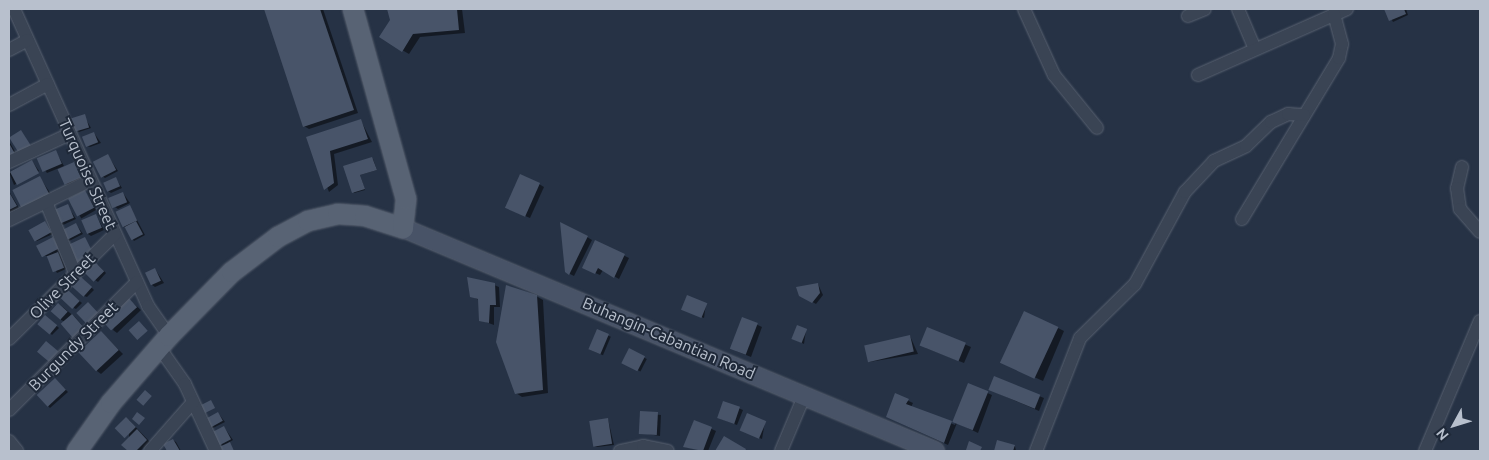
<!DOCTYPE html>
<html>
<head>
<meta charset="utf-8">
<style>
  body { margin:0 }
  #map { position:relative; width:1489px; height:460px; overflow:hidden; background:#263245; font-family:Ubuntu,sans-serif }
  div>[style] { position:absolute }
  .shadow>* { inset:0; background:#0007; transform-origin:0 0 }
  .building>* { inset:0; background:#485469; transform-origin:0 0 }
  .roads { filter:drop-shadow(0 0 1px #596271) drop-shadow(0 0 1px #596271) }
  .street>* { height:12px; margin:-6px; padding:0 6px; transform-origin:6px; border-radius:6px; background:#3a4454 }
  .secondary>* { height:18px; margin:-9px; padding:0 9px; transform-origin:9px; border-radius:9px; background:#485367 }
  .primary>* { height:20px; margin:-10px; padding:0 10px; transform-origin:10px; border-radius:10px; background:#586374 }
  span { translate:-50% -50%; white-space:nowrap; text-align:center; line-height:1.15; -webkit-text-stroke:4px #1f2939; paint-order:stroke }
  .street-label { font-size:16px; color:#b8c0cd }
  .frame { position:absolute; inset:0; border:10px solid #b8c0cd; pointer-events:none }
  .north { position:absolute; left:1429px; top:400px; width:50px; height:50px; -webkit-text-stroke:4px #1f2939; paint-order:stroke; rotate:231deg; font-size:14px; font-weight:700; line-height:20px; text-align:center; color:#b8c0cd }
  .north::after { content:''; display:block; margin:auto; width:18px; height:22px; background:#b8c0cd; clip-path:polygon(50% 0,100% 100%,50% 72%,0 100%) }
</style>
</head>
<body>
<div id="map">
  <div class="shadow">
    <i style="clip-path:polygon(266px 9px,323px 9px,358px 113px,309px 129px,304px 126px)"></i>
    <i style="clip-path:polygon(388px 9px,462px 9px,465px 33px,420px 37px,409px 54px,402px 50px)"></i>
    <i style="clip-path:polygon(1386px 9px,1406px 9px,1408px 15px,1393px 22px)"></i>
    <i style="clip-path:polygon(84px 116px,91px 128px,79px 132px,76px 130px)"></i>
    <i style="clip-path:polygon(361px 121px,372px 142px,334px 154px,338px 185px,329px 192px,308px 138px)"></i>
    <i style="clip-path:polygon(94px 133px,101px 143px,90px 147px,87px 146px)"></i>
    <i style="clip-path:polygon(9px 141px,17px 155px,9px 160px)"></i>
    <i style="clip-path:polygon(56px 152px,64px 166px,47px 173px,44px 169px)"></i>
    <i style="clip-path:polygon(108px 156px,118px 171px,105px 178px,102px 176px)"></i>
    <i style="clip-path:polygon(373px 159px,377px 170px,360px 175px,365px 190px,354px 193px,345px 167px)"></i>
    <i style="clip-path:polygon(32px 161px,39px 171px,14px 185px,9px 172px)"></i>
    <i style="clip-path:polygon(74px 164px,83px 179px,69px 186px,66px 184px)"></i>
    <i style="clip-path:polygon(40px 178px,53px 197px,27px 210px)"></i>
    <i style="clip-path:polygon(116px 179px,122px 188px,111px 193px,108px 191px)"></i>
    <i style="clip-path:polygon(539px 184px,544px 187px,530px 218px,511px 210px)"></i>
    <i style="left:85px;top:191px;width:22px;height:17px;rotate:60deg"></i>
    <i style="clip-path:polygon(10px 193px,19px 208px,11px 212px,9px 211px)"></i>
    <i style="clip-path:polygon(123px 193px,130px 203px,118px 209px,115px 207px)"></i>
    <i style="clip-path:polygon(67px 205px,76px 219px,63px 225px,60px 223px)"></i>
    <i style="clip-path:polygon(130px 207px,145px 235px,134px 241px,124px 226px)"></i>
    <i style="clip-path:polygon(96px 215px,104px 230px,91px 236px,88px 234px)"></i>
    <i style="clip-path:polygon(45px 222px,53px 234px,37px 241px,34px 239px)"></i>
    <i style="clip-path:polygon(76px 224px,83px 234px,69px 241px,66px 240px)"></i>
    <i style="clip-path:polygon(587px 237px,592px 240px,574px 276px,566px 272px)"></i>
    <i style="clip-path:polygon(53px 238px,66px 269px,57px 273px,48px 256px,42px 256px)"></i>
    <i style="clip-path:polygon(596px 242px,629px 258px,619px 279px,603px 270px,600px 275px,588px 270px)"></i>
    <i style="clip-path:polygon(98px 265px,106px 273px,98px 282px,95px 280px)"></i>
    <i style="clip-path:polygon(155px 269px,164px 283px,155px 287px,152px 285px)"></i>
    <i style="clip-path:polygon(84px 280px,94px 290px,87px 297px,84px 296px)"></i>
    <i style="clip-path:polygon(818px 284px,823px 295px,816px 304px,800px 295px)"></i>
    <i style="clip-path:polygon(494px 285px,499px 287px,500px 307px,494px 307px,494px 325px,480px 320px,479px 300px,471px 296px)"></i>
    <i style="clip-path:polygon(71px 294px,82px 303px,76px 309px,74px 308px)"></i>
    <i style="clip-path:polygon(536px 296px,543px 300px,548px 393px,522px 397px,516px 393px)"></i>
    <i style="clip-path:polygon(127px 298px,141px 310px,117px 333px,113px 330px)"></i>
    <i style="clip-path:polygon(59px 304px,75px 317px,86px 330px,61px 320px)"></i>
    <i style="clip-path:polygon(706px 304px,704px 318px,686px 311px)"></i>
    <i style="clip-path:polygon(48px 318px,59px 328px,52px 335px,50px 333px)"></i>
    <i style="clip-path:polygon(743px 318px,762px 327px,751px 357px,736px 351px)"></i>
    <i style="clip-path:polygon(1058px 328px,1064px 331px,1043px 381px,1009px 366px)"></i>
    <i style="clip-path:polygon(928px 329px,971px 347px,964px 363px,926px 348px)"></i>
    <i style="clip-path:polygon(806px 330px,804px 344px,796px 340px)"></i>
    <i style="left:597px;top:331px;width:15px;height:20px;rotate:23deg"></i>
    <i style="clip-path:polygon(101px 332px,123px 354px,101px 374px,97px 371px)"></i>
    <i style="clip-path:polygon(910px 336px,918px 354px,869px 362px)"></i>
    <i style="left:629px;top:350px;width:20px;height:14px;rotate:27deg"></i>
    <i style="clip-path:polygon(56px 380px,68px 392px,50px 408px,48px 406px)"></i>
    <i style="clip-path:polygon(969px 385px,992px 395px,978px 433px,957px 423px,948px 445px,887px 417px,896px 395px,913px 403px,911px 407px,955px 425px)"></i>
    <i style="clip-path:polygon(995px 392px,1039px 396px,1044px 398px,1039px 411px)"></i>
    <i style="clip-path:polygon(723px 402px,743px 410px,737px 425px,721px 419px)"></i>
    <i style="clip-path:polygon(218px 413px,225px 422px,213px 428px,210px 427px)"></i>
    <i style="clip-path:polygon(641px 413px,661px 415px,660px 436px,641px 433px)"></i>
    <i style="clip-path:polygon(608px 419px,614px 445px,597px 447px,594px 446px)"></i>
    <i style="clip-path:polygon(129px 420px,150px 442px,140px 451px,129px 451px,123px 445px,129px 439px)"></i>
    <i style="clip-path:polygon(694px 421px,716px 431px,708px 451px,685px 447px)"></i>
    <i style="clip-path:polygon(765px 422px,762px 439px,745px 432px)"></i>
    <i style="clip-path:polygon(224px 427px,233px 440px,228px 443px,234px 451px,221px 448px)"></i>
    <i style="clip-path:polygon(173px 440px,176px 442px,181px 451px,168px 451px,165px 445px)"></i>
    <i style="clip-path:polygon(1015px 446px,1016px 451px,996px 450px)"></i>
  </div>
  <div class="building">
    <i style="clip-path:polygon(264px 9px,320px 9px,354px 110px,303px 127px)"></i>
    <i style="clip-path:polygon(387px 9px,457px 9px,459px 30px,413px 34px,402px 52px,379px 37px,390px 20px)"></i>
    <i style="clip-path:polygon(1384px 9px,1404px 9px,1406px 14px,1389px 21px)"></i>
    <i style="left:85px;top:114px;width:14px;height:15px;rotate:73deg"></i>
    <i style="clip-path:polygon(361px 119px,368px 139px,330px 151px,334px 183px,324px 190px,306px 137px)"></i>
    <i style="left:21px;top:130px;width:19px;height:14px;rotate:58deg"></i>
    <i style="left:94px;top:132px;width:11px;height:13px;rotate:68deg"></i>
    <i style="clip-path:polygon(9px 143px,15px 154px,9px 157px)"></i>
    <i style="left:56px;top:150px;width:15px;height:21px;rotate:67deg"></i>
    <i style="left:108px;top:154px;width:18px;height:17px;rotate:63deg"></i>
    <i style="clip-path:polygon(372px 157px,377px 170px,360px 175px,365px 189px,352px 193px,343px 166px)"></i>
    <i style="left:32px;top:160px;width:15px;height:25px;rotate:62deg"></i>
    <i style="left:74px;top:162px;width:17px;height:18px;rotate:66deg"></i>
    <i style="left:520px;top:174px;width:22px;height:37px;rotate:24deg"></i>
    <i style="left:40px;top:176px;width:20px;height:31px;rotate:63deg"></i>
    <i style="left:116px;top:177px;width:10px;height:14px;rotate:66deg"></i>
    <i style="left:85px;top:190px;width:20px;height:19px;rotate:63deg"></i>
    <i style="clip-path:polygon(9px 192px,17px 206px,9px 210px)"></i>
    <i style="left:123px;top:192px;width:11px;height:16px;rotate:68deg"></i>
    <i style="left:68px;top:204px;width:15px;height:16px;rotate:67deg"></i>
    <i style="left:130px;top:205px;width:17px;height:16px;rotate:65deg"></i>
    <i style="left:96px;top:214px;width:15px;height:16px;rotate:67deg"></i>
    <i style="left:45px;top:221px;width:13px;height:19px;rotate:61deg"></i>
    <i style="left:136px;top:221px;width:15px;height:13px;rotate:62deg"></i>
    <i style="clip-path:polygon(560px 222px,588px 236px,569px 275px,565px 272px)"></i>
    <i style="left:76px;top:223px;width:11px;height:18px;rotate:63deg"></i>
    <i style="left:53px;top:237px;width:13px;height:19px;rotate:63deg"></i>
    <i style="clip-path:polygon(85px 237px,91px 249px,77px 264px,68px 245px)"></i>
    <i style="clip-path:polygon(595px 240px,625px 254px,614px 278px,598px 268px,595px 274px,582px 268px)"></i>
    <i style="left:58px;top:252px;width:17px;height:12px;rotate:69deg"></i>
    <i style="left:95px;top:262px;width:13px;height:15px;rotate:45deg"></i>
    <i style="left:155px;top:268px;width:14px;height:11px;rotate:65deg"></i>
    <i style="left:81px;top:277px;width:15px;height:13px;rotate:42deg"></i>
    <i style="clip-path:polygon(467px 277px,495px 283px,496px 305px,490px 305px,489px 323px,479px 321px,478px 299px,470px 297px)"></i>
    <i style="clip-path:polygon(818px 283px,820px 293px,812px 303px,799px 296px,796px 287px)"></i>
    <i style="clip-path:polygon(506px 285px,537px 295px,543px 390px,515px 394px,496px 342px)"></i>
    <i style="left:68px;top:290px;width:16px;height:11px;rotate:43deg"></i>
    <i style="left:687px;top:295px;width:22px;height:16px;rotate:22deg"></i>
    <i style="left:127px;top:296px;width:15px;height:35px;rotate:48deg"></i>
    <i style="left:88px;top:302px;width:16px;height:16px;rotate:47deg"></i>
    <i style="left:58px;top:303px;width:13px;height:11px;rotate:42deg"></i>
    <i style="left:1024px;top:311px;width:38px;height:57px;rotate:25deg"></i>
    <i style="left:72px;top:314px;width:18px;height:15px;rotate:49deg"></i>
    <i style="left:45px;top:315px;width:16px;height:12px;rotate:40deg"></i>
    <i style="left:742px;top:317px;width:17px;height:34px;rotate:21deg"></i>
    <i style="left:139px;top:321px;width:13px;height:14px;rotate:48deg"></i>
    <i style="left:797px;top:325px;width:11px;height:15px;rotate:22deg"></i>
    <i style="left:927px;top:327px;width:42px;height:20px;rotate:22deg"></i>
    <i style="left:597px;top:329px;width:13px;height:22px;rotate:23deg"></i>
    <i style="left:101px;top:331px;width:26px;height:31px;rotate:47deg"></i>
    <i style="left:910px;top:335px;width:17px;height:47px;rotate:77deg"></i>
    <i style="left:46px;top:341px;width:16px;height:14px;rotate:40deg"></i>
    <i style="left:629px;top:348px;width:18px;height:17px;rotate:27deg"></i>
    <i style="left:994px;top:376px;width:50px;height:15px;rotate:22deg"></i>
    <i style="left:55px;top:378px;width:16px;height:25px;rotate:47deg"></i>
    <i style="left:968px;top:383px;width:22px;height:42px;rotate:22deg"></i>
    <i style="left:145px;top:390px;width:9px;height:13px;rotate:41deg"></i>
    <i style="clip-path:polygon(895px 393px,909px 399px,906px 404px,952px 421px,944px 443px,886px 417px)"></i>
    <i style="left:211px;top:400px;width:9px;height:15px;rotate:63deg"></i>
    <i style="left:723px;top:401px;width:18px;height:18px;rotate:19deg"></i>
    <i style="left:640px;top:411px;width:18px;height:23px;rotate:3deg"></i>
    <i style="clip-path:polygon(137px 412px,145px 418px,139px 425px,132px 419px)"></i>
    <i style="left:218px;top:412px;width:10px;height:16px;rotate:61deg"></i>
    <i style="left:747px;top:413px;width:21px;height:19px;rotate:23deg"></i>
    <i style="left:126px;top:417px;width:14px;height:16px;rotate:45deg"></i>
    <i style="left:608px;top:418px;width:26px;height:19px;rotate:81deg"></i>
    <i style="clip-path:polygon(694px 420px,712px 427px,703px 451px,683px 447px)"></i>
    <i style="left:224px;top:426px;width:15px;height:13px;rotate:62deg"></i>
    <i style="clip-path:polygon(137px 429px,147px 440px,136px 451px,128px 451px,121px 445px)"></i>
    <i style="clip-path:polygon(724px 436px,746px 449px,745px 451px,715px 451px)"></i>
    <i style="clip-path:polygon(173px 439px,180px 451px,167px 451px,163px 444px)"></i>
    <i style="clip-path:polygon(997px 440px,1015px 445px,1013px 451px,994px 451px)"></i>
    <i style="clip-path:polygon(969px 441px,982px 447px,980px 451px,966px 450px)"></i>
    <i style="clip-path:polygon(230px 442px,234px 451px,221px 451px,219px 447px)"></i>
  </div>
  <div class="roads">
    <div class="street">
      <i style="left:14px;top:9px;width:326px;rotate:65.7deg"></i>
      <i style="left:148px;top:306px;width:37px;rotate:55deg"></i>
      <i style="left:1024px;top:9px;width:72px;rotate:65.6deg"></i>
      <i style="left:1054px;top:75px;width:68px;rotate:50.9deg"></i>
      <i style="left:1238px;top:9px;width:43px;rotate:67deg"></i>
      <i style="left:1188px;top:16px;width:18px;rotate:-22deg"></i>
      <i style="left:9px;top:50px;width:21px;rotate:-28deg"></i>
      <i style="left:1198px;top:75px;width:163px;rotate:-23.9deg"></i>
      <i style="left:9px;top:105px;width:44px;rotate:-28.3deg"></i>
      <i style="left:9px;top:162px;width:67px;rotate:-24.7deg"></i>
      <i style="left:1462px;top:167px;width:22px;rotate:103deg"></i>
      <i style="left:1457px;top:188px;width:21px;rotate:82deg"></i>
      <i style="left:1460px;top:209px;width:30px;rotate:49deg"></i>
      <i style="left:46px;top:202px;width:77px;rotate:67.8deg"></i>
      <i style="left:1242px;top:219px;width:188px;rotate:-58.9deg"></i>
      <i style="left:1339px;top:58px;width:14px;rotate:-78deg"></i>
      <i style="left:1342px;top:44px;width:31px;rotate:-105deg"></i>
      <i style="left:9px;top:220px;width:91px;rotate:-26deg"></i>
      <i style="left:9px;top:339px;width:149px;rotate:-44.7deg"></i>
      <i style="left:159px;top:347px;width:45px;rotate:54.9deg"></i>
      <i style="left:185px;top:384px;width:74px;rotate:65.2deg"></i>
      <i style="left:9px;top:410px;width:181px;rotate:-45deg"></i>
      <i style="left:9px;top:441px;width:13px;rotate:51deg"></i>
      <i style="left:150px;top:451px;width:65px;rotate:-48.7deg"></i>
      <i style="left:620px;top:451px;width:24px;rotate:-12deg"></i>
      <i style="left:643px;top:446px;width:25px;rotate:11deg"></i>
      <i style="left:781px;top:451px;width:62px;rotate:-67.2deg"></i>
      <i style="left:1036px;top:451px;width:121px;rotate:-68.7deg"></i>
      <i style="left:1080px;top:338px;width:77px;rotate:-44.5deg"></i>
      <i style="left:1135px;top:284px;width:105px;rotate:-61.5deg"></i>
      <i style="left:1185px;top:192px;width:42px;rotate:-46.9deg"></i>
      <i style="left:1214px;top:161px;width:35px;rotate:-25deg"></i>
      <i style="left:1246px;top:146px;width:35px;rotate:-44deg"></i>
      <i style="left:1271px;top:122px;width:19px;rotate:-25deg"></i>
      <i style="left:1288px;top:114px;width:16px;rotate:4deg"></i>
      <i style="left:1425px;top:451px;width:141px;rotate:-67.1deg"></i>
    </div>
    <div class="secondary">
      <i style="left:403px;top:228px;width:577px;rotate:22.74deg"></i>
    </div>
    <div class="primary">
      <i style="left:77px;top:451px;width:59px;rotate:-54.7deg"></i>
      <i style="left:111px;top:403px;width:89px;rotate:-49.1deg"></i>
      <i style="left:169px;top:336px;width:90px;rotate:-45.5deg"></i>
      <i style="left:232px;top:272px;width:58px;rotate:-37.3deg"></i>
      <i style="left:278px;top:237px;width:34px;rotate:-28deg"></i>
      <i style="left:308px;top:221px;width:31px;rotate:-13deg"></i>
      <i style="left:338px;top:214px;width:27px;rotate:4deg"></i>
      <i style="left:365px;top:216px;width:40px;rotate:18deg"></i>
      <i style="left:403px;top:228px;width:29px;rotate:-84deg"></i>
      <i style="left:406px;top:199px;width:197px;rotate:-105.6deg"></i>
    </div>
  </div>
  <div class="street-label">
    <span style="left:88px;top:174px;rotate:66deg">Turquoise Street</span>
    <span style="left:62px;top:286px;rotate:-45deg">Olive Street</span>
    <span style="left:669px;top:338px;rotate:23deg">Buhangin-Cabantian Road</span>
    <span style="left:73px;top:346px;rotate:-45deg">Burgundy Street</span>
  </div>
  <div class="frame"></div>
  <div class="north">N</div>
</div>
</body>
</html>
